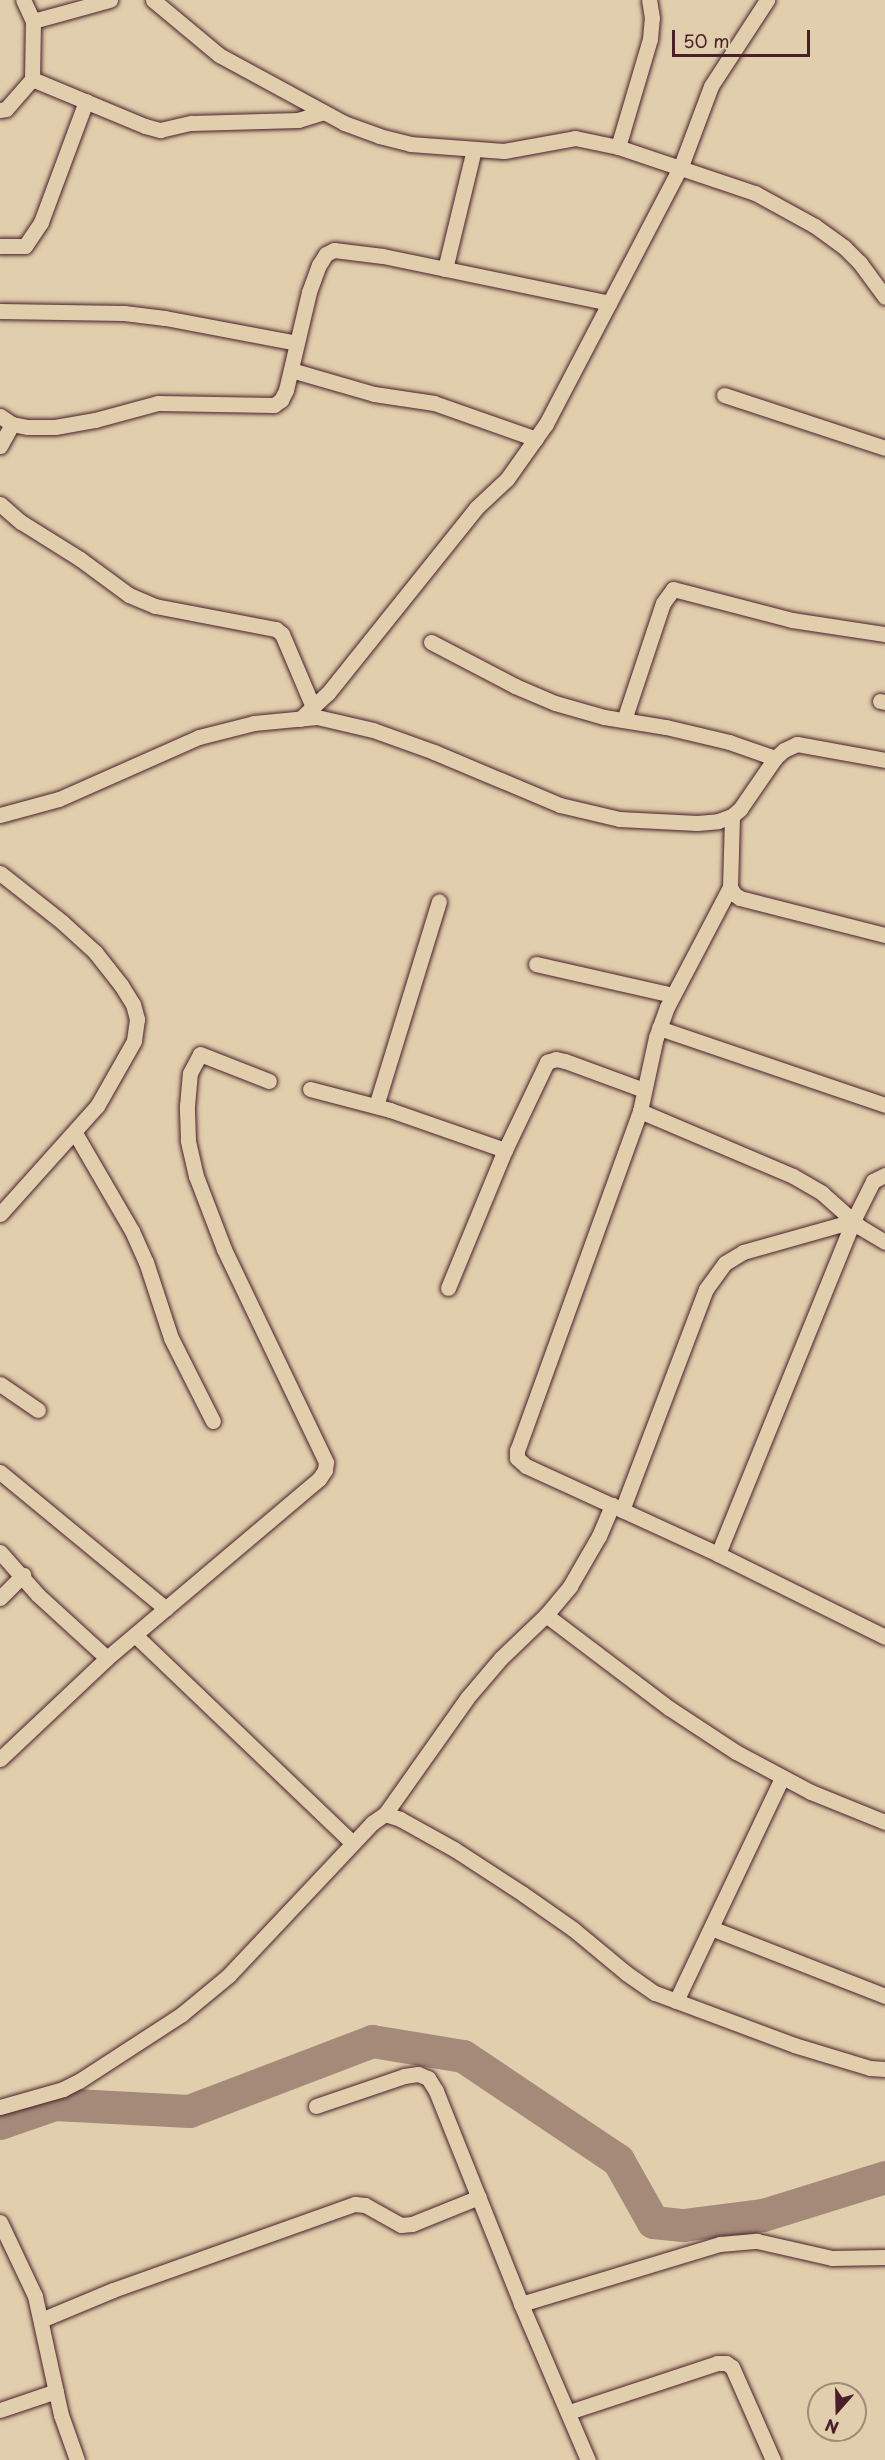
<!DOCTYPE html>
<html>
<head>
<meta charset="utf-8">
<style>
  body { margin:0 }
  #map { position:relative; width:885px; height:2460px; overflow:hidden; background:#e0ceac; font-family:"Playpen Sans",sans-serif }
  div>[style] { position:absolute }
  .river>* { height:33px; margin:-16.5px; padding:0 16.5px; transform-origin:16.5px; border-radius:16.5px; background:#a58a79 }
  .roads { filter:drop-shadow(0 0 2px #4a1f2b) drop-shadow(0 0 2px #4a1f2b) }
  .street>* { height:15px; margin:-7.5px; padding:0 7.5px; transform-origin:7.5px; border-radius:7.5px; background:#e0ceac }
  span { translate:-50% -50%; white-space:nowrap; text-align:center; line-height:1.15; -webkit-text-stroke:4.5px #e0ceac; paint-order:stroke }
  .north { position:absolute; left:807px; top:2382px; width:60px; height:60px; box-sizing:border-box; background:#e0ceac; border:2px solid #a48878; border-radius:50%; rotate:200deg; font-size:16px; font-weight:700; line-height:24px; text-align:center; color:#4a1f2b }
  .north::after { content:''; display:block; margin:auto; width:21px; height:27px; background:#4a1f2b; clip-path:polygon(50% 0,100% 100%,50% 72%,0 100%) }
  .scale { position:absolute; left:672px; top:30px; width:138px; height:27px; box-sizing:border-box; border:3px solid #4a1f2b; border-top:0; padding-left:8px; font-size:18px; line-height:21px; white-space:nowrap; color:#4a1f2b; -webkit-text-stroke:4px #e0ceac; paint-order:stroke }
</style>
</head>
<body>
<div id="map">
  <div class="river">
    <i style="left:0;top:2123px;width:58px;rotate:-19.1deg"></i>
    <i style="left:55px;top:2104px;width:134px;rotate:3deg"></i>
    <i style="left:189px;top:2111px;width:196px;rotate:-20.9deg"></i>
    <i style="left:372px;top:2041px;width:92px;rotate:9.4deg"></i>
    <i style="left:463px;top:2056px;width:187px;rotate:33.9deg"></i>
    <i style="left:618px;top:2160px;width:71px;rotate:60.6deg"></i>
    <i style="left:653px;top:2222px;width:30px;rotate:6deg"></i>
    <i style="left:683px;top:2225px;width:81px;rotate:-7.1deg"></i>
    <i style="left:763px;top:2215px;width:128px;rotate:-17.3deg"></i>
  </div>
  <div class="roads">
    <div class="street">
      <i style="left:153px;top:0;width:86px;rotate:39.8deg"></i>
      <i style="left:219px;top:55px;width:142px;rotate:28.5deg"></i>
      <i style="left:344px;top:123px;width:37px;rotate:20deg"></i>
      <i style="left:379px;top:136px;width:32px;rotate:14deg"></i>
      <i style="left:410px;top:144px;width:94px;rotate:4.3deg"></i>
      <i style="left:504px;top:151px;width:72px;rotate:-10.4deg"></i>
      <i style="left:575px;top:138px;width:44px;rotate:11.8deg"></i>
      <i style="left:618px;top:147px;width:145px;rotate:18.6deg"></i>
      <i style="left:755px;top:193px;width:68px;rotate:28.8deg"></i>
      <i style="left:815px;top:226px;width:36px;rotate:36deg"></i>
      <i style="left:844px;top:247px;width:23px;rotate:45deg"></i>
      <i style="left:860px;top:263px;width:42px;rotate:53.7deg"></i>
      <i style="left:33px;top:21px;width:80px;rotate:-15.3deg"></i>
      <i style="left:32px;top:79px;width:122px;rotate:22.6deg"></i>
      <i style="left:145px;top:126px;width:16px;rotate:15deg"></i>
      <i style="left:160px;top:130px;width:32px;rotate:-13deg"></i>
      <i style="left:191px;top:123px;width:107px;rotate:-1.6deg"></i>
      <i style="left:298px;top:120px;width:27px;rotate:-17deg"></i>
      <i style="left:0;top:110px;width:6px;rotate:-9deg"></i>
      <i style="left:6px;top:109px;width:40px;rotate:-49deg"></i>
      <i style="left:32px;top:79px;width:58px;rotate:-89deg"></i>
      <i style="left:33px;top:21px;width:23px;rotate:-115deg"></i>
      <i style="left:618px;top:147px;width:113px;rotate:-73.5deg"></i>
      <i style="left:650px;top:39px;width:21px;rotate:-85deg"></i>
      <i style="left:652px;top:18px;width:18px;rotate:-99deg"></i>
      <i style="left:0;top:246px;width:25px"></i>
      <i style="left:25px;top:246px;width:29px;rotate:-56deg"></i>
      <i style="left:41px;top:222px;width:129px;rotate:-69.6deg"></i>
      <i style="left:445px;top:269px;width:123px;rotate:-76.4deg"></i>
      <i style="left:0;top:311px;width:124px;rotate:0.9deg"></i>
      <i style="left:124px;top:313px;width:41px;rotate:7deg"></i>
      <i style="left:165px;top:318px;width:134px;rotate:10.7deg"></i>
      <i style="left:291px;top:370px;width:86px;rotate:16.1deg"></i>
      <i style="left:374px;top:394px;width:61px;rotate:8.5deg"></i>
      <i style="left:434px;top:403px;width:108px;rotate:19.4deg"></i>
      <i style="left:724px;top:395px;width:169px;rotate:18.2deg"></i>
      <i style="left:0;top:416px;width:14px;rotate:34deg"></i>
      <i style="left:12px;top:424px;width:16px;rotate:11deg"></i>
      <i style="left:28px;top:427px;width:27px"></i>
      <i style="left:55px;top:427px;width:41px;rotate:-9.9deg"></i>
      <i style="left:95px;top:420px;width:65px;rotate:-15.1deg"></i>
      <i style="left:158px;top:403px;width:116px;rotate:1deg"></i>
      <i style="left:274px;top:405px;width:9px;rotate:-36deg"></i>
      <i style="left:281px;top:400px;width:11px;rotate:-63deg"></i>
      <i style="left:286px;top:390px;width:101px;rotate:-76.8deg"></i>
      <i style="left:309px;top:292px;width:29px;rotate:-70deg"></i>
      <i style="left:319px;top:265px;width:13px;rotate:-58deg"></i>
      <i style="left:326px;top:254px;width:9px;rotate:-27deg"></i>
      <i style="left:334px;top:250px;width:49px;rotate:7deg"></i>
      <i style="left:383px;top:256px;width:231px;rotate:11.7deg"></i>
      <i style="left:0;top:446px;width:25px;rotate:-61deg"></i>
      <i style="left:0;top:504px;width:28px;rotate:41deg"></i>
      <i style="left:21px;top:522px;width:70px;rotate:32.1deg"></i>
      <i style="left:80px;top:559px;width:61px;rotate:36.3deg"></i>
      <i style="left:129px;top:595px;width:28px;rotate:23deg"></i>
      <i style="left:155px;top:606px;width:123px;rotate:10.8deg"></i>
      <i style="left:276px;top:629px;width:8px;rotate:40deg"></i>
      <i style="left:282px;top:634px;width:79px;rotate:67deg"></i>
      <i style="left:431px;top:642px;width:95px;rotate:27.6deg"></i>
      <i style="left:515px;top:686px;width:43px;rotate:23deg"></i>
      <i style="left:555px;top:703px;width:51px;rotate:15.9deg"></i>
      <i style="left:604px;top:717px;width:63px;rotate:9.2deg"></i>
      <i style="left:666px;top:727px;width:65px;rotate:13.4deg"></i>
      <i style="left:729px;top:742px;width:49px;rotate:19.2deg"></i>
      <i style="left:880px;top:701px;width:5px;rotate:11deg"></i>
      <i style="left:300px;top:719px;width:38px;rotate:-43deg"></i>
      <i style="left:328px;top:693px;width:237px;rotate:-51.3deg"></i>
      <i style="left:476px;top:508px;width:42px;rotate:-43.1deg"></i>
      <i style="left:507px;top:479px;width:67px;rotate:-54.7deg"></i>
      <i style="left:546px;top:424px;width:291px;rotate:-62.4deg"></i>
      <i style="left:681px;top:166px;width:85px;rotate:-69.4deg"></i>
      <i style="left:711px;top:86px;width:103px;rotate:-56.9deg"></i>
      <i style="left:624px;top:720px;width:123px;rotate:-71.6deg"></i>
      <i style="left:663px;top:603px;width:17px;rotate:-54deg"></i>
      <i style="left:673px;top:589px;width:123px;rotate:14.6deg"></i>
      <i style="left:792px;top:620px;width:94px;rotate:8.6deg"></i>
      <i style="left:0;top:815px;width:61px;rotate:-15.2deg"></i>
      <i style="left:59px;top:799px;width:153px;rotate:-23.9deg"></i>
      <i style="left:199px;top:737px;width:57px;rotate:-14.3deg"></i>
      <i style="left:254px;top:723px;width:63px;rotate:-5.4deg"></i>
      <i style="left:317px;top:717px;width:57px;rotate:13.1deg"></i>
      <i style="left:373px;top:730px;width:65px;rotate:19.8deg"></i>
      <i style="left:434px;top:752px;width:137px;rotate:22.8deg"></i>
      <i style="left:560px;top:805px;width:61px;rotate:13.3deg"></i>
      <i style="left:619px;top:819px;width:78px;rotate:2.9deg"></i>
      <i style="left:697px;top:823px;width:21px;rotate:-5deg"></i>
      <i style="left:718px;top:821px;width:15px;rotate:-20deg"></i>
      <i style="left:732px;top:816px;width:11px;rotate:-41deg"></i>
      <i style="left:740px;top:809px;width:62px;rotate:-55.5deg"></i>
      <i style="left:775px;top:758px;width:12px;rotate:-42deg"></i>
      <i style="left:784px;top:750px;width:14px;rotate:-25deg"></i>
      <i style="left:797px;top:744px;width:89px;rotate:10.3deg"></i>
      <i style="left:732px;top:816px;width:71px;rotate:91.6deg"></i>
      <i style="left:730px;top:887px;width:8px;rotate:60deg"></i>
      <i style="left:734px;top:894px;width:7px;rotate:34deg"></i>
      <i style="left:740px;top:898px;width:150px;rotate:14.3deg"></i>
      <i style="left:0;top:873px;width:79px;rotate:38.3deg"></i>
      <i style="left:62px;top:922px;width:45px;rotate:42.3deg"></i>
      <i style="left:95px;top:952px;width:42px;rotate:51.8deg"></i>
      <i style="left:121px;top:985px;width:22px;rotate:58deg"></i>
      <i style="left:133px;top:1004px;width:16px;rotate:75deg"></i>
      <i style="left:137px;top:1019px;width:22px;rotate:98deg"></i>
      <i style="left:134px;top:1041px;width:75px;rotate:119.6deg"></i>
      <i style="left:97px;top:1106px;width:145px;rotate:131.9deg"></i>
      <i style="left:730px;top:887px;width:136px;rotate:117.7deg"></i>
      <i style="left:667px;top:1007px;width:32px;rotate:110deg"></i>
      <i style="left:656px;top:1037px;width:76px;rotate:102.2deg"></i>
      <i style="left:640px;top:1111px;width:361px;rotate:109.9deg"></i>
      <i style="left:517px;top:1450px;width:8px;rotate:90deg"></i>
      <i style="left:517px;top:1458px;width:12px;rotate:42deg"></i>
      <i style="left:526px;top:1466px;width:211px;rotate:24.6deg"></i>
      <i style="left:718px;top:1554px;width:186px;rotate:26.4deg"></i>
      <i style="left:536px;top:964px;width:140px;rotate:12.8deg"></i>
      <i style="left:659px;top:1028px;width:239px;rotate:18.8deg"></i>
      <i style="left:310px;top:1089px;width:83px;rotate:14.7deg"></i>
      <i style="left:390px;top:1110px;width:122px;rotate:19.2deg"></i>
      <i style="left:376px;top:1106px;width:214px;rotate:-72.9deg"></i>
      <i style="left:640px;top:1111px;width:166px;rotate:23deg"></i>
      <i style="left:793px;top:1176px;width:34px;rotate:30deg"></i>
      <i style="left:822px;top:1193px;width:51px;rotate:41.8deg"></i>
      <i style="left:860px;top:1227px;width:29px;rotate:31deg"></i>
      <i style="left:75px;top:1133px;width:113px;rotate:59.8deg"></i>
      <i style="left:132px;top:1231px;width:34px;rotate:66deg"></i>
      <i style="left:146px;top:1262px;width:80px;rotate:71.8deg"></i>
      <i style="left:171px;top:1338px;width:93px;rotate:63.2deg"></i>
      <i style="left:448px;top:1288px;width:149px;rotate:-67.6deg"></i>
      <i style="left:505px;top:1150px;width:98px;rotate:-64.5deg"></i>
      <i style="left:547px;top:1062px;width:9px;rotate:-18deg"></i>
      <i style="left:556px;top:1059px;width:9px;rotate:13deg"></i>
      <i style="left:565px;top:1061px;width:84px;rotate:20.2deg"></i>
      <i style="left:0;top:1384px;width:46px;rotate:34.4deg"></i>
      <i style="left:0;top:1472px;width:215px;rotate:39.5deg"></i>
      <i style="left:622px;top:1510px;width:236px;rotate:-69.2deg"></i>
      <i style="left:706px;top:1289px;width:32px;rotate:-54deg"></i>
      <i style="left:725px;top:1263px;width:21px;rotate:-31deg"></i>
      <i style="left:743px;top:1252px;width:114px;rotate:-15.7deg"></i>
      <i style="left:0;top:1552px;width:57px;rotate:48.5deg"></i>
      <i style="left:38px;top:1595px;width:93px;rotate:42.4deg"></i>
      <i style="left:718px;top:1554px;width:359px;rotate:-67.9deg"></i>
      <i style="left:853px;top:1221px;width:45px;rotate:-63.4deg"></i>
      <i style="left:873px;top:1181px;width:13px;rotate:-27deg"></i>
      <i style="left:0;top:1598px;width:33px;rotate:-45deg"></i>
      <i style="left:546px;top:1615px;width:154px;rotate:37.1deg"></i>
      <i style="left:669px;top:1708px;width:80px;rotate:33.3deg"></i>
      <i style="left:736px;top:1752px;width:85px;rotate:28.1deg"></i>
      <i style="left:811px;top:1792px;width:80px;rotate:22.1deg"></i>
      <i style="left:135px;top:1635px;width:301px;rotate:43.7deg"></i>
      <i style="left:0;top:1759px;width:147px;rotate:-43.3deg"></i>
      <i style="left:107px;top:1658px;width:277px;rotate:-40.2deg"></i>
      <i style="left:319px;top:1479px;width:11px;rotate:-56deg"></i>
      <i style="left:325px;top:1470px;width:8px;rotate:-83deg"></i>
      <i style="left:326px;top:1462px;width:236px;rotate:-115.6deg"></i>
      <i style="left:224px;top:1249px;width:78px;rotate:-111deg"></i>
      <i style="left:196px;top:1176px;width:37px;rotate:-103deg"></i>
      <i style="left:188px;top:1140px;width:34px;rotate:-92deg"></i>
      <i style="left:187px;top:1106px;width:33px;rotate:-85deg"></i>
      <i style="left:190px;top:1073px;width:21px;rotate:-62deg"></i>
      <i style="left:200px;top:1054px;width:74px;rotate:21.4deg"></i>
      <i style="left:385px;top:1814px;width:142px;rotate:-54.7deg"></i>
      <i style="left:467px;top:1698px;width:52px;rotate:-49.6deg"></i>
      <i style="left:501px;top:1658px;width:62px;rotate:-43.7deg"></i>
      <i style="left:546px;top:1615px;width:38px;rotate:-50deg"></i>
      <i style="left:570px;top:1586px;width:58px;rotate:-59.9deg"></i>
      <i style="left:599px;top:1536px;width:34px;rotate:-67deg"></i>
      <i style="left:711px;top:1928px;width:187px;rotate:21.3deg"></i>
      <i style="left:676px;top:2001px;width:247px;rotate:-64.6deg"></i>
      <i style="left:316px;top:2106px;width:93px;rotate:-18.8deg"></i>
      <i style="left:404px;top:2076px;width:14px;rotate:-8deg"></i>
      <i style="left:418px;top:2074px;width:11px;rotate:22deg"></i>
      <i style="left:428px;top:2078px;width:15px;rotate:58deg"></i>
      <i style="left:436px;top:2091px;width:229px;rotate:68.2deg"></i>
      <i style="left:521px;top:2304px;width:170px;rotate:66.8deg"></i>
      <i style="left:0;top:2107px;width:66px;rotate:-15.9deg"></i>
      <i style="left:63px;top:2089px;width:18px;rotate:-27deg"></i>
      <i style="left:79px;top:2081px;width:123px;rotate:-33deg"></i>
      <i style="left:182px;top:2014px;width:60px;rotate:-39.6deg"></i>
      <i style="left:228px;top:1976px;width:210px;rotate:-46.7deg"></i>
      <i style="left:372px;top:1823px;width:16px;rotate:-35deg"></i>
      <i style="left:385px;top:1814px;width:16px;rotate:18deg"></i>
      <i style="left:400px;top:1819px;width:62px;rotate:29.1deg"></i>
      <i style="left:454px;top:1849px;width:82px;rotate:33.1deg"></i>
      <i style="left:523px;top:1894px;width:61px;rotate:35deg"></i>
      <i style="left:573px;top:1929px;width:69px;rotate:39.7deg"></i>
      <i style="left:626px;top:1973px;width:35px;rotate:35deg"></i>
      <i style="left:655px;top:1993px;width:148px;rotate:20.5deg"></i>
      <i style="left:794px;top:2045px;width:79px;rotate:16.8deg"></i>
      <i style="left:870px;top:2068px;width:15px;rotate:4deg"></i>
      <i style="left:0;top:2222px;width:82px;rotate:64.7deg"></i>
      <i style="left:35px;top:2296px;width:122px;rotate:77.7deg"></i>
      <i style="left:61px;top:2415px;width:48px;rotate:70.4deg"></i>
      <i style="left:521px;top:2304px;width:208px;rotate:-16.8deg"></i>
      <i style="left:720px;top:2244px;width:37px;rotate:-5deg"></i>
      <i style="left:757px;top:2241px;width:77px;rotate:12.8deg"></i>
      <i style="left:832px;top:2258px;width:53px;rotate:-1.1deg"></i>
      <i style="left:41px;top:2320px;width:78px;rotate:-22.6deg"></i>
      <i style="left:113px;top:2290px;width:257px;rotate:-19.6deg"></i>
      <i style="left:355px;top:2204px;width:10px;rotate:6deg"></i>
      <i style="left:365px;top:2205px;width:41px;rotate:29.1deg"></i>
      <i style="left:401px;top:2225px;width:11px;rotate:-5deg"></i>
      <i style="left:412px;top:2224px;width:72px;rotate:-21.9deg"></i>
      <i style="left:0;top:2410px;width:59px;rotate:-18.7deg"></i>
      <i style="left:569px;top:2412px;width:156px;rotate:-18.3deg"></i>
      <i style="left:717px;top:2363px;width:9px"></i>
      <i style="left:726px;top:2363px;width:7px;rotate:34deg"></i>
      <i style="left:732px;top:2367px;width:102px;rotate:66.2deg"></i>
    </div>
  </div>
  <div class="north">N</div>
  <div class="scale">50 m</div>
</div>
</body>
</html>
